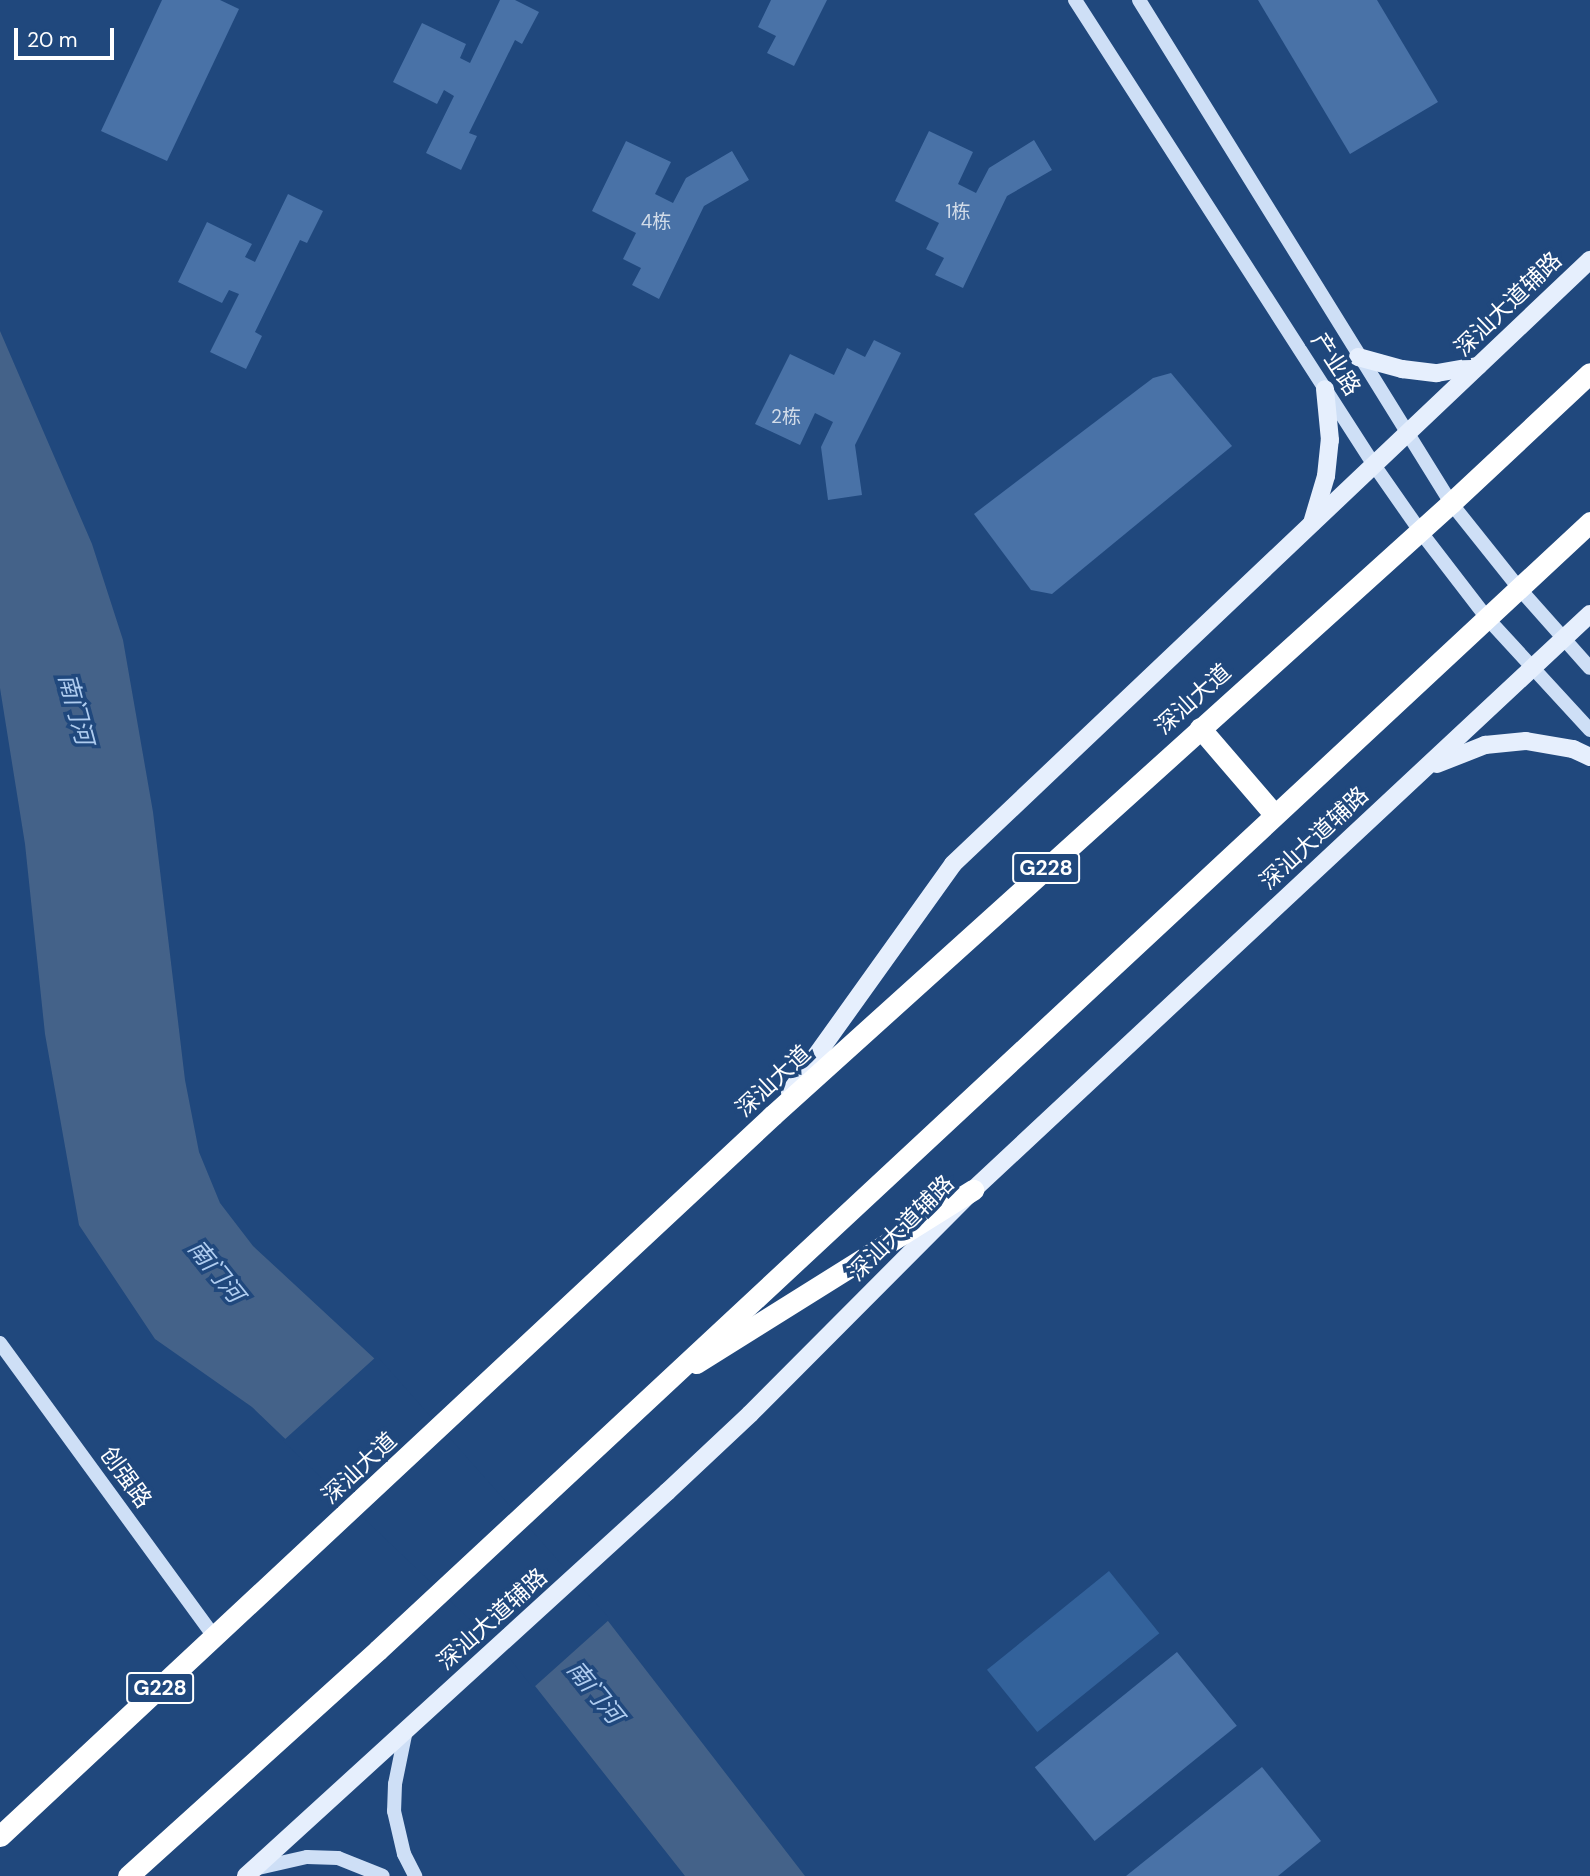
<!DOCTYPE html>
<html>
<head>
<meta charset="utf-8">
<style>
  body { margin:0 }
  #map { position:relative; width:1590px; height:1876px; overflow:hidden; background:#20487d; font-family:"DM Sans","Noto Sans SC",sans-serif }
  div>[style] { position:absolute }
  .green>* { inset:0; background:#33629b; transform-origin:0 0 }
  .water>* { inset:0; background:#446289 }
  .pier>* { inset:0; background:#20487d }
  .building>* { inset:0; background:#4972a7; transform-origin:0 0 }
  .secondary>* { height:14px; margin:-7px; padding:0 7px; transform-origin:7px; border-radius:7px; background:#cedff6 }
  .primary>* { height:18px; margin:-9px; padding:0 9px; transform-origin:9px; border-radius:9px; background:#e6effd }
  .highway>* { height:21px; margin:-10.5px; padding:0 10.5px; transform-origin:10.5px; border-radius:10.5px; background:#fff }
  span { translate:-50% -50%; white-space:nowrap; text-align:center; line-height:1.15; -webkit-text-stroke:7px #20487d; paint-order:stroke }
  .number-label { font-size:19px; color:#d2dce9 }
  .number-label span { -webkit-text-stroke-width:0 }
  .shield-label span { padding:2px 5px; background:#20487d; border:2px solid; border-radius:5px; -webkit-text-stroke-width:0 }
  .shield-label { font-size:21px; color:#fff; font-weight:700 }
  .street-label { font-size:23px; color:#fff }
  .water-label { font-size:24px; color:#afccef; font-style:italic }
  .scale { position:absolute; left:14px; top:28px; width:100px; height:32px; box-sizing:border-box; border:4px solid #fff; border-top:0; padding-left:9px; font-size:21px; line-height:24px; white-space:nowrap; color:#fff; -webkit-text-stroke:5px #20487d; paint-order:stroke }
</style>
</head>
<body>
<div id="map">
  <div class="green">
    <i style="left:1109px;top:1571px;width:80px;height:157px;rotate:51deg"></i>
  </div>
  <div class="water">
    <i style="clip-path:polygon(0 331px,92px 544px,123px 640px,153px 812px,185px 1080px,199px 1152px,220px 1203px,253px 1246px,376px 1360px,608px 1621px,805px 1876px,685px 1876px,509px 1653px,252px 1407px,155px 1339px,79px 1225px,45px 1034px,25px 844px,0 688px)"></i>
  </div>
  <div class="pier">
    <i style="clip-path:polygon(377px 1356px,610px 1619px,533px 1688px,507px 1655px,283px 1441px)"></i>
  </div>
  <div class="building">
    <i style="clip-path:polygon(162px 0,220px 0,239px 9px,167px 161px,101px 131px)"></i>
    <i style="clip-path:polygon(500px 0,515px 0,539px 12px,522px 44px,515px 40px,469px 133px,477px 136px,461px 170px,426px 153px,454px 96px,444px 90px,437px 104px,393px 82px,422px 23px,466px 44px,460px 58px,470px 63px)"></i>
    <i style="clip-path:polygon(771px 0,827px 0,794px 66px,767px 53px,776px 36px,758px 27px)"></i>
    <i style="clip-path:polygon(1258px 0,1377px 0,1438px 102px,1350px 154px)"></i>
    <i style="clip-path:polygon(929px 131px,973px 152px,958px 184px,976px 193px,989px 168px,1034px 140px,1052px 170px,1007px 196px,963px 288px,935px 275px,944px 258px,926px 249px,939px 223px,895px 201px)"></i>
    <i style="clip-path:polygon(626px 141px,671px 162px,655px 194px,673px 203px,686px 178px,732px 151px,749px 180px,704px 206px,659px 299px,632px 285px,641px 268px,623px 259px,636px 233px,592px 211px)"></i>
    <i style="clip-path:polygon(288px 194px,323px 211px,307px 243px,300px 240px,255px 332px,262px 336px,246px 369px,210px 352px,239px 294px,229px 290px,222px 303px,178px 282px,207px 222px,252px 244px,245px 257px,255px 262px)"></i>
    <i style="clip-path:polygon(874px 340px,901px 353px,855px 445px,862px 495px,828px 500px,821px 447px,833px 422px,815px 413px,800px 445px,755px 424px,790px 354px,834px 375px,847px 348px,865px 357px)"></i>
    <i style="clip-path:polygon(1171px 373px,1232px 446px,1052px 594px,1031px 590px,974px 514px,1153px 378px)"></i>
    <i style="left:1177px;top:1652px;width:95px;height:183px;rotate:51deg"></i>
    <i style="clip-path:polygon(1262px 1767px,1321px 1841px,1278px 1876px,1126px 1876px)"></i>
  </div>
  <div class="secondary">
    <i style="left:1075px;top:0;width:553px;rotate:57.26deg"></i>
    <i style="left:1374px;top:465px;width:80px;rotate:55.1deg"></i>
    <i style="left:1420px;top:531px;width:110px;rotate:52.4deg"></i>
    <i style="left:1487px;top:618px;width:152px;rotate:47.4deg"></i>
    <i style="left:1139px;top:0;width:592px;rotate:58.19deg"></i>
    <i style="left:1451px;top:503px;width:107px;rotate:51.4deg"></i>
    <i style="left:1518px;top:587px;width:108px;rotate:48.4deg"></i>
    <i style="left:0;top:1343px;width:365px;rotate:53.9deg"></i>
    <i style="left:406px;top:1730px;width:55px;rotate:101.5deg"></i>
    <i style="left:395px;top:1784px;width:27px;rotate:92deg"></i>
    <i style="left:394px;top:1811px;width:44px;rotate:76.9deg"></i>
    <i style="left:404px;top:1854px;width:25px;rotate:63deg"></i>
    <i style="left:254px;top:1869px;width:54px;rotate:-12.8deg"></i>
    <i style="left:307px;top:1857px;width:31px;rotate:2deg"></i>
    <i style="left:338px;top:1858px;width:48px;rotate:21.8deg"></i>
  </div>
  <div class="primary">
    <i style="left:1358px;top:357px;width:46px;rotate:15.3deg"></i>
    <i style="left:1402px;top:369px;width:35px;rotate:7deg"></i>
    <i style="left:1437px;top:373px;width:42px;rotate:-9.7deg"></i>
    <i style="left:1312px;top:523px;width:49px;rotate:-73.4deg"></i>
    <i style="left:1326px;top:476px;width:36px;rotate:-84deg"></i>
    <i style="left:1330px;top:440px;width:51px;rotate:-95.6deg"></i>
    <i style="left:1437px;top:764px;width:52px;rotate:-21.6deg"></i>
    <i style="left:1485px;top:745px;width:41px;rotate:-5.6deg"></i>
    <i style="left:1526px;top:741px;width:48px;rotate:9.7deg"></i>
    <i style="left:1573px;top:749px;width:19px;rotate:25deg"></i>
    <i style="left:790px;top:1092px;width:280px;rotate:-54.4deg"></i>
    <i style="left:953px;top:864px;width:878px;rotate:-43.48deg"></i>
    <i style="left:246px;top:1876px;width:570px;rotate:-42.37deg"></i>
    <i style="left:667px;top:1492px;width:114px;rotate:-43.2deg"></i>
    <i style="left:750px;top:1414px;width:316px;rotate:-45.1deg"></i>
    <i style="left:973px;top:1190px;width:844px;rotate:-43.03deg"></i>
  </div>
  <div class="highway">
    <i style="left:1200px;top:728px;width:112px;rotate:49.3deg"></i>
    <i style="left:696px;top:1363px;width:327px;rotate:-32deg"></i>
    <i style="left:0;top:1836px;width:1057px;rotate:-43.01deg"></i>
    <i style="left:773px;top:1115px;width:913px;rotate:-42.07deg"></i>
    <i style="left:1451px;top:503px;width:190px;rotate:-43.1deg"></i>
    <i style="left:128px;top:1876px;width:337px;rotate:-42.1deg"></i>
    <i style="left:378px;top:1650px;width:1656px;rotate:-42.94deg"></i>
  </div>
  <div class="number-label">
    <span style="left:958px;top:212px">1栋</span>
    <span style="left:656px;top:222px">4栋</span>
    <span style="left:786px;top:417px">2栋</span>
  </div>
  <div class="shield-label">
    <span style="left:1046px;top:868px">G228</span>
    <span style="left:160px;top:1688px">G228</span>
  </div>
  <div class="street-label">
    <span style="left:1508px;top:304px;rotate:-44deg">深汕大道辅路</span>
    <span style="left:1336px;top:364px;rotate:57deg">产业路</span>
    <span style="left:1193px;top:699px;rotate:-42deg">深汕大道</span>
    <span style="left:1314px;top:838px;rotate:-43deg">深汕大道辅路</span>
    <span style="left:773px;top:1081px;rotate:-43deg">深汕大道</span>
    <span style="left:901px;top:1228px;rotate:-45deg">深汕大道辅路</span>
    <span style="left:359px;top:1468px;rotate:-43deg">深汕大道</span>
    <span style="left:126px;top:1477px;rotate:54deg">创强路</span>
    <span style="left:492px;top:1619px;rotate:-42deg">深汕大道辅路</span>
  </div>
  <div class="water-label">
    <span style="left:76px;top:709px;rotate:75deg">南门河</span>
    <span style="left:216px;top:1271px;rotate:51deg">南门河</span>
    <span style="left:595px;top:1692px;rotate:51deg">南门河</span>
  </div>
  <div class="scale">20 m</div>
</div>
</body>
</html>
